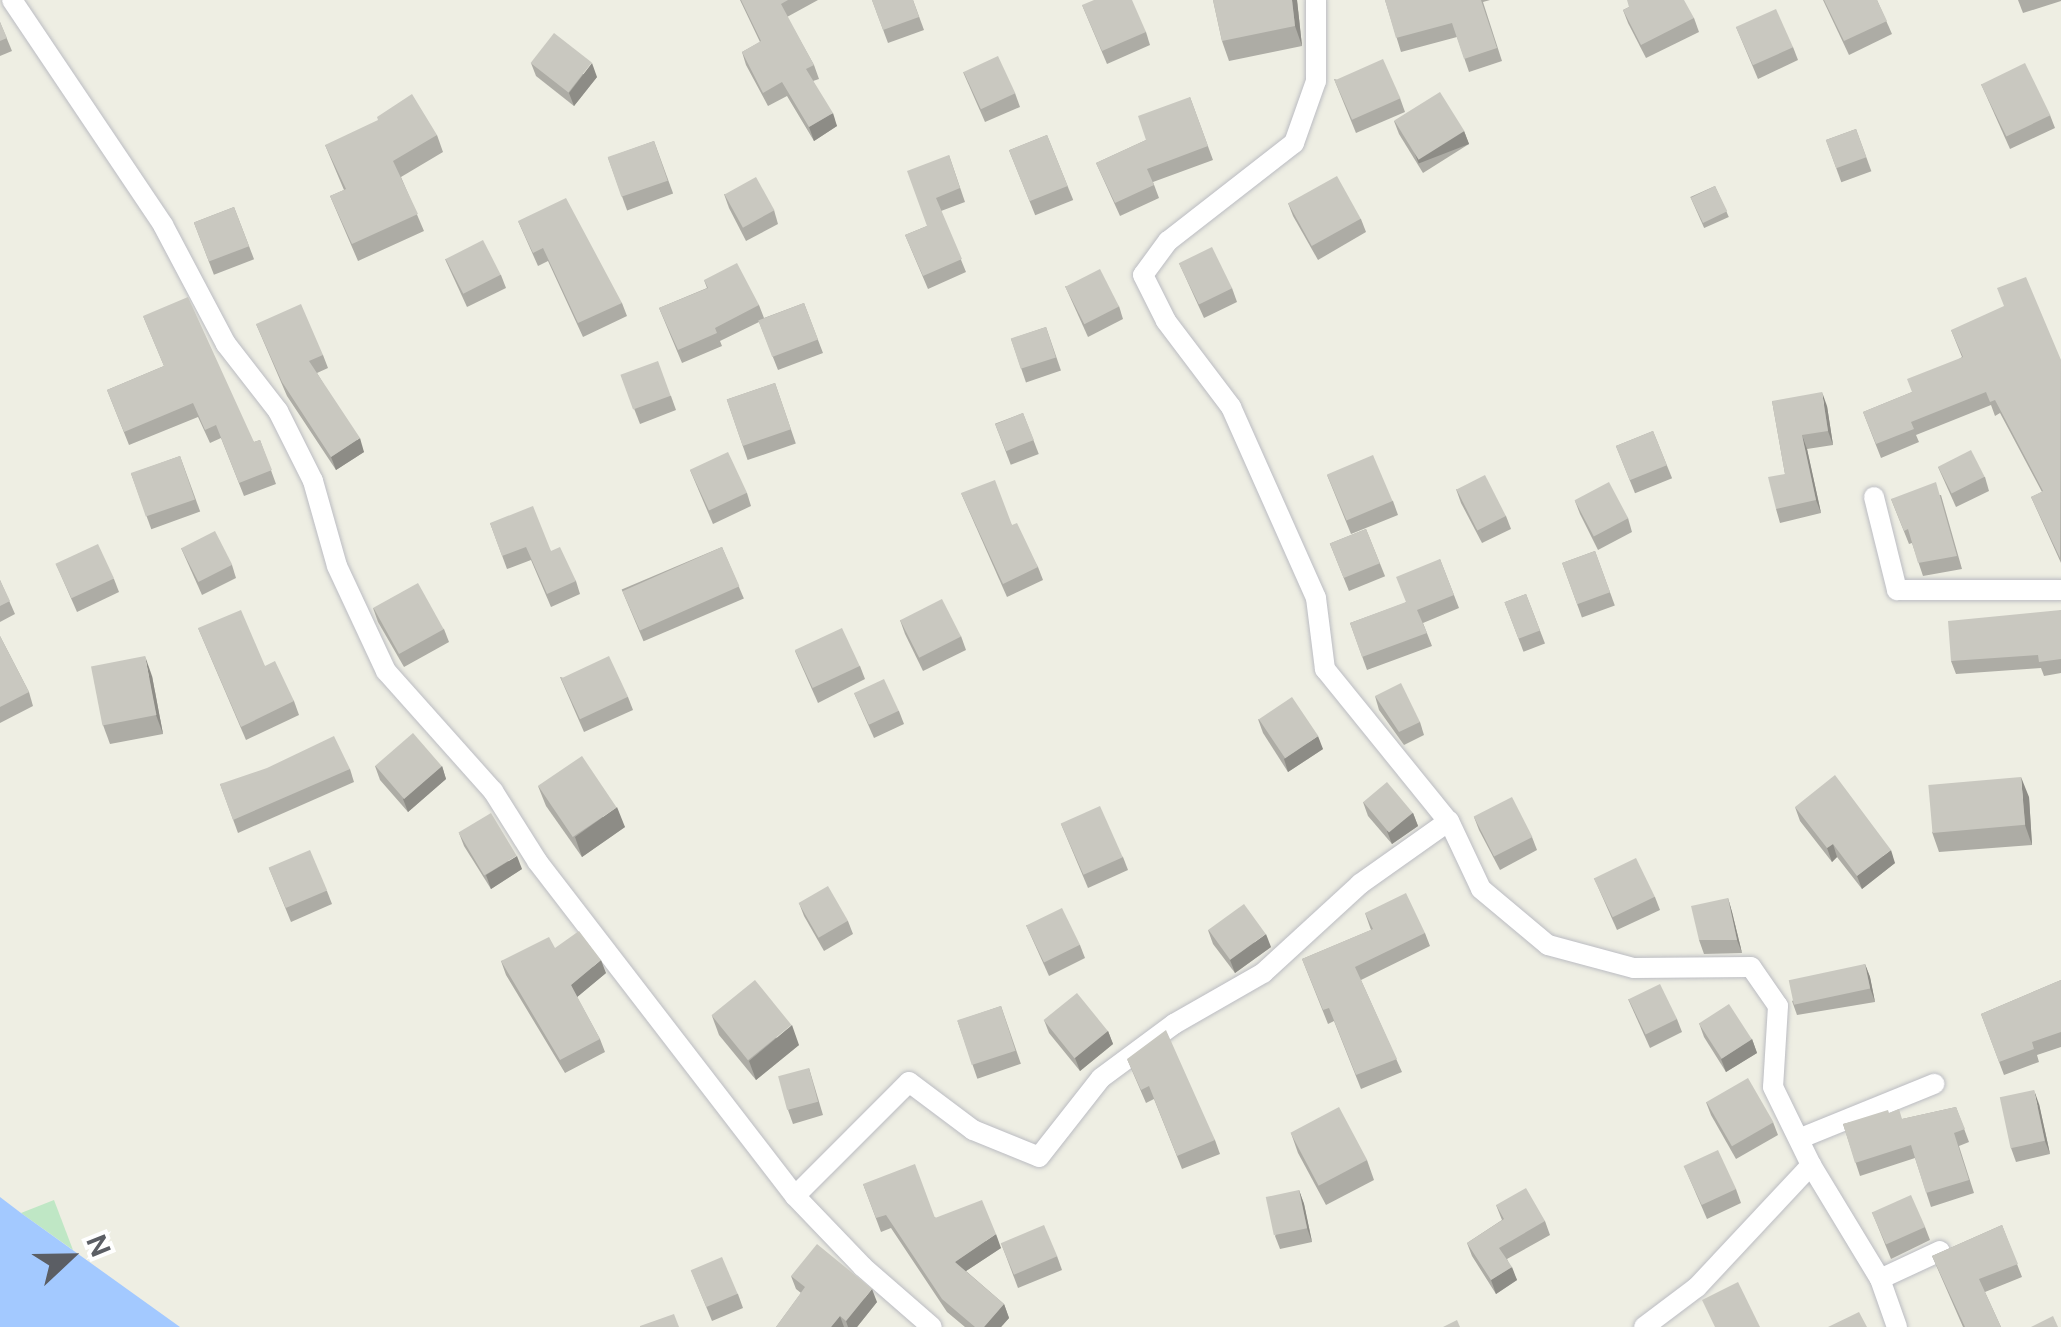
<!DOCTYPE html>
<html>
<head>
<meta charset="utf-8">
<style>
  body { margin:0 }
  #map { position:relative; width:2061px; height:1327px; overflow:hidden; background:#eeeee3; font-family:"DM Sans",sans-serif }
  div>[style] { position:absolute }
  .green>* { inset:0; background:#bfe7c5 }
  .water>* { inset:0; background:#a3c9ff }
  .roads { filter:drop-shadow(0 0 2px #bbbcc2) drop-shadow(0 0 2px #bbbcc2) }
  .minor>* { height:20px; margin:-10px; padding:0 10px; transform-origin:10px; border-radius:10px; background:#fff }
  .wall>* { inset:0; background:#adaca5; transform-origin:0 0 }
  .shaded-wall>* { inset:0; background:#8d8c86; transform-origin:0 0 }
  .building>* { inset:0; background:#c9c8c0; transform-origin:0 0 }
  span { translate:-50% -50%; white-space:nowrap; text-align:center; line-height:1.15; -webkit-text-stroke:10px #fff; paint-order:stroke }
  .north { position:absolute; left:20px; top:1207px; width:100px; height:100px; -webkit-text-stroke:8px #fff; paint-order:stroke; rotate:68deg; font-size:28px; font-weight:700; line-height:40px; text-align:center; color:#5b5e64 }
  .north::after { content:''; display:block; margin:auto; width:35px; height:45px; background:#5b5e64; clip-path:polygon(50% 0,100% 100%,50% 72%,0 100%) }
</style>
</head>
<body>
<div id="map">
  <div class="green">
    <i style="clip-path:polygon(54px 1200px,73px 1250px,21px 1213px)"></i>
  </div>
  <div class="water">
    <i style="clip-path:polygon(0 1197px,21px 1213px,180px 1327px,0 1327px)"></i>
  </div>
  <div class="roads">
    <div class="minor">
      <i style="left:12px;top:0;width:271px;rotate:56.1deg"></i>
      <i style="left:163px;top:225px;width:135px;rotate:62.1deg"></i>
      <i style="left:226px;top:344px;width:85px;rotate:52.2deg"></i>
      <i style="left:278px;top:411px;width:78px;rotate:63.4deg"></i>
      <i style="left:313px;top:481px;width:88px;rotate:74.2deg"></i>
      <i style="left:337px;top:566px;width:116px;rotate:65deg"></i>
      <i style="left:386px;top:671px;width:161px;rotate:48.3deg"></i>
      <i style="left:493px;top:791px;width:83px;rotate:57.8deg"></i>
      <i style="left:537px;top:861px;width:423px;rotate:52.4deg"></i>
      <i style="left:795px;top:1196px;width:98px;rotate:46.2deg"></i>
      <i style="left:863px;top:1267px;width:91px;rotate:41deg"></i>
      <i style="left:1316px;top:0;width:81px;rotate:90deg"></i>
      <i style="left:1316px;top:81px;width:66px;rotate:109.5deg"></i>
      <i style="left:1294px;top:143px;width:160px;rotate:142.1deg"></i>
      <i style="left:1168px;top:241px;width:42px;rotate:126.3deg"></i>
      <i style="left:1143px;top:275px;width:51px;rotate:63.4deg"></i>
      <i style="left:1166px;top:321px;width:108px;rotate:52.9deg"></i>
      <i style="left:1231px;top:407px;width:209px;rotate:66deg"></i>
      <i style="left:1316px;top:598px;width:72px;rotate:82.8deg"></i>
      <i style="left:1325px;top:669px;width:196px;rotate:51deg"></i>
      <i style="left:1874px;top:497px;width:96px;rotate:76.1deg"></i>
      <i style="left:1897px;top:590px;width:164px"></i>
      <i style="left:1801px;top:1138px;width:144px;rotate:-22.1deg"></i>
      <i style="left:795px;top:1196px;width:161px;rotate:-45deg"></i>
      <i style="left:909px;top:1082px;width:80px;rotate:36.9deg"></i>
      <i style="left:973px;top:1130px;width:71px;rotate:22.2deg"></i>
      <i style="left:1039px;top:1157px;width:100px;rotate:-51.9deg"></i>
      <i style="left:1101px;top:1078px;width:91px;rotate:-36.5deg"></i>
      <i style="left:1174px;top:1024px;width:103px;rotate:-29.8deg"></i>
      <i style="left:1263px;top:973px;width:132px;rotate:-42.5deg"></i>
      <i style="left:1360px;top:884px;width:109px;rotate:-35.3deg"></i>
      <i style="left:1449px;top:821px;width:75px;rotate:64.8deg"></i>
      <i style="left:1481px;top:889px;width:87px;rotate:39.9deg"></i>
      <i style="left:1548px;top:945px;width:89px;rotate:15deg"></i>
      <i style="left:1634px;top:968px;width:117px;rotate:-0.5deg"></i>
      <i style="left:1751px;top:967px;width:47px;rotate:55.3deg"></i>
      <i style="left:1778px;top:1006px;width:81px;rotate:93.5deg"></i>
      <i style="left:1773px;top:1087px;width:87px;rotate:64deg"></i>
      <i style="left:1811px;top:1165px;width:133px;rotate:58.8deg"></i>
      <i style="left:1880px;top:1279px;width:51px;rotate:70.5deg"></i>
      <i style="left:1880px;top:1279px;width:66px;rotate:-25deg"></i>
      <i style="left:1644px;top:1327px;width:66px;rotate:-37deg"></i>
      <i style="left:1697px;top:1287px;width:167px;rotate:-46.9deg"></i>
    </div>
  </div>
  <div class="wall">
    <i style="clip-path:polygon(740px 0,818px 0,787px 17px,814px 65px,819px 79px,813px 81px,837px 126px,814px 141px,787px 96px,768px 106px,746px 65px,742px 52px,760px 42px)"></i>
    <i style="clip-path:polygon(872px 0,913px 0,924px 30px,888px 43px)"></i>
    <i style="clip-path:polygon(1213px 0,1297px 0,1302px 46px,1229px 61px,1222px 41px)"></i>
    <i style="clip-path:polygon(1385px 0,1490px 0,1483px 2px,1502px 61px,1469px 72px,1457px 37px,1401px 52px)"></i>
    <i style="clip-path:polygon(1823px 0,1877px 0,1892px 34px,1849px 55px)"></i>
    <i style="clip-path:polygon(2018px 0,2061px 0,2061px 1px,2023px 13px)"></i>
    <i style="clip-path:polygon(1082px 5px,1146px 32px,1150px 45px,1107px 64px)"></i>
    <i style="clip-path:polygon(1629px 7px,1694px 18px,1699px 32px,1646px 58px,1628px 23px,1623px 10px)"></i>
    <i style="clip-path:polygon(0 22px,12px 51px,0 56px)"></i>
    <i style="clip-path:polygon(1736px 27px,1793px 47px,1798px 60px,1758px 79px)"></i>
    <i style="clip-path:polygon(531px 63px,597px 77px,574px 106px,536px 76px)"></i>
    <i style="clip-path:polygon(963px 72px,1015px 93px,1020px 107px,985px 122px)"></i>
    <i style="clip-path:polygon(1334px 79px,1400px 98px,1405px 112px,1356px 133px)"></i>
    <i style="clip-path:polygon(1981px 84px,2050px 115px,2055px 128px,2010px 149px)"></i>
    <i style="clip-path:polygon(1190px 97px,1213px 160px,1153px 182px,1159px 198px,1120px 216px,1096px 163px,1146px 140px)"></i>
    <i style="clip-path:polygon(1394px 121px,1464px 131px,1469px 144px,1423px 173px,1399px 134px)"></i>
    <i style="left:1856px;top:129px;width:45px;height:32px;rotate:70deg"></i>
    <i style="clip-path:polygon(437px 135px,443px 152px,401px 177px,424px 231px,358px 261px,330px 196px,344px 190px,325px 145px)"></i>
    <i style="left:1047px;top:135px;width:70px;height:41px;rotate:68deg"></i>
    <i style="left:654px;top:141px;width:56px;height:49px;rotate:70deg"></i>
    <i style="clip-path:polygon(949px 155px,965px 202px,941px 211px,966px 272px,928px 289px,905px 235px,927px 226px)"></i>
    <i style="left:1715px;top:186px;width:34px;height:27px;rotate:66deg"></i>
    <i style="clip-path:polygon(724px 194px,774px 210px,778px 224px,746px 241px,729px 208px)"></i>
    <i style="clip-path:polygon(1288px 203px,1361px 219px,1366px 232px,1318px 260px,1293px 216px)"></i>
    <i style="left:234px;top:207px;width:56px;height:43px;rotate:69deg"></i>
    <i style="clip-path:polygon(518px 221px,622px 303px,627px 316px,583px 337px,548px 261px,538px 266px)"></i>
    <i style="clip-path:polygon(445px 259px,501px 275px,506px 288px,467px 307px)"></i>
    <i style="clip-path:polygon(1179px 263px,1232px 288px,1237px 302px,1204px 318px)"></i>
    <i style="clip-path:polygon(704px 280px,759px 305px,764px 318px,804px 303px,823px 353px,778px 370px,759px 322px,720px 341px,722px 346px,682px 363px,659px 308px,707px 288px)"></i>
    <i style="clip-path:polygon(1065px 286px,1119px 306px,1123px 319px,1088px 337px)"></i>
    <i style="clip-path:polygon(143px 316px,254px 442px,260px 440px,276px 484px,244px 496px,221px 438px,210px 443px,198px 417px,129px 445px,107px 390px,164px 366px)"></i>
    <i style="clip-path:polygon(256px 324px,323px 355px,328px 368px,317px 373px,364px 452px,336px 470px,287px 396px)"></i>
    <i style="left:1046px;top:327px;width:46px;height:37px;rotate:71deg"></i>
    <i style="clip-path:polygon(1951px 330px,2061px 360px,2061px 563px,2031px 497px,2042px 492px,2000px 413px,1995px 416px,1991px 405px,1916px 435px,1919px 442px,1881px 458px,1863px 412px,1912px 392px,1962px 357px)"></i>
    <i style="clip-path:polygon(621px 375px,671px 396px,676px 410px,640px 424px)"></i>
    <i style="left:775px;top:383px;width:64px;height:51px;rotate:71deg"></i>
    <i style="clip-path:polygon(1772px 401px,1827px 406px,1833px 445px,1807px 449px,1821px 513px,1780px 523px,1776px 509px,1785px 474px)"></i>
    <i style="left:1023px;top:413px;width:44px;height:30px;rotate:69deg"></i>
    <i style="left:1653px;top:431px;width:51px;height:40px;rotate:68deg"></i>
    <i style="left:180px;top:456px;width:59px;height:52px;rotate:70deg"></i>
    <i style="clip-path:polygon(1938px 467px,1985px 477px,1989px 491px,1956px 507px)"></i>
    <i style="clip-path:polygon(690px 470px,747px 493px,751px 506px,713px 524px)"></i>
    <i style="clip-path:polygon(1327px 475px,1393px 501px,1398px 515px,1351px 534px)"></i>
    <i style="clip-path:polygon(1456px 489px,1506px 516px,1511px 529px,1482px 543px,1461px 503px)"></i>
    <i style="clip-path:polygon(961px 493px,1012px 525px,1038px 567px,1043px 580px,1007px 597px)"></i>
    <i style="clip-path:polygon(1941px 495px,1962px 569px,1923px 576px,1912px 543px,1909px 544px,1891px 499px)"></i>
    <i style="clip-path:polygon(1575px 501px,1628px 518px,1632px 532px,1598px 550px,1580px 514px)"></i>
    <i style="clip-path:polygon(490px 523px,551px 551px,576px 581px,580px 594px,551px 607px,531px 560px,507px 569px)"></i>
    <i style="left:1366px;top:529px;width:51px;height:39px;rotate:68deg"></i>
    <i style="left:722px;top:547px;width:56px;height:109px;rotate:67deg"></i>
    <i style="clip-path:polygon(181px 548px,232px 565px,236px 578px,202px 595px)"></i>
    <i style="left:1595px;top:551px;width:58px;height:35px;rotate:70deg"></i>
    <i style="clip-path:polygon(1440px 559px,1459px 608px,1423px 623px,1432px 646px,1367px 670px,1350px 623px,1405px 603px)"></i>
    <i style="clip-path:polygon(56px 564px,114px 579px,119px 592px,77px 612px)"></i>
    <i style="clip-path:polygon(0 580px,15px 614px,0 622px)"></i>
    <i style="left:1526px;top:594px;width:53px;height:23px;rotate:69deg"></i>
    <i style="clip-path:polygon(373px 608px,444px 629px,449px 642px,404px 667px,378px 622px)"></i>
    <i style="clip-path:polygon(2061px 610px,2061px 673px,2044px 676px,2041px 668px,1956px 674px,1951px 661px)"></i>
    <i style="clip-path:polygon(900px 620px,961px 636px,966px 650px,923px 671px,905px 634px)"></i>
    <i style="clip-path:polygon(198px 628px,265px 666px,294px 701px,299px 715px,246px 740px)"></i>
    <i style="clip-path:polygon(0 636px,29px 692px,33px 706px,0 723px)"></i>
    <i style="clip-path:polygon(795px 651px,860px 666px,865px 679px,818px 703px)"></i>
    <i style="clip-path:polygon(152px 676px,163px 734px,110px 744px,103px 725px)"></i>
    <i style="clip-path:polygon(560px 677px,628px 697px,633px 710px,584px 732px)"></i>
    <i style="clip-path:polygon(854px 693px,899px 711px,904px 724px,874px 738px)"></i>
    <i style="clip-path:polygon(1375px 696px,1420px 722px,1424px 735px,1404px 745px,1379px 710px)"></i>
    <i style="clip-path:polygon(1258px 719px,1323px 749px,1288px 772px,1263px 733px)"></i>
    <i style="clip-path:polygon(375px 766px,442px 766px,446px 779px,408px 812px,380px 780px)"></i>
    <i style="clip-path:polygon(350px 769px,354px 782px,238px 833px,220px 784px)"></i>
    <i style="clip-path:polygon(538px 786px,625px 827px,582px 857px,546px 806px)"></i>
    <i style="clip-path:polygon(2029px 797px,2032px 845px,1939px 852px,1932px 832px)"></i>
    <i style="clip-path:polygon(1363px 802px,1413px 813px,1418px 826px,1392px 844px,1368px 816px)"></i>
    <i style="clip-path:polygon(1795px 807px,1895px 863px,1862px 889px,1837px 857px,1832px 862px,1800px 821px)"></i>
    <i style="clip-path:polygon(1474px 817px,1532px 837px,1537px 850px,1500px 870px,1479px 830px)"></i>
    <i style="clip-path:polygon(1061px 824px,1123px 857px,1128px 870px,1088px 888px)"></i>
    <i style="clip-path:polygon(459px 833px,522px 869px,491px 889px,464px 846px)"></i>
    <i style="clip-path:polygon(269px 868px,327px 891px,332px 904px,291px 922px)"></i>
    <i style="clip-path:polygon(1594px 878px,1655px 897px,1660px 910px,1617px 930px)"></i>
    <i style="clip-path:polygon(1728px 898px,1732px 912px,1742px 953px,1704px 954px,1699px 940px)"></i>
    <i style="clip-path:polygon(799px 903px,848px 921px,853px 934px,824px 951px,804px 916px)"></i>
    <i style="clip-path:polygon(1365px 913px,1425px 933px,1430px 946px,1361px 980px,1402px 1072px,1361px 1089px,1334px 1021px,1328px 1024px,1302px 959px,1371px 930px)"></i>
    <i style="clip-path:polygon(1026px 925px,1080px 945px,1085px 958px,1049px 976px)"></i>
    <i style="clip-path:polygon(1208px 930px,1271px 947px,1235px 973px,1213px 944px)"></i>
    <i style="clip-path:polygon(555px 948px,606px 973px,577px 997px,600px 1039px,605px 1052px,565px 1073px,506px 975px,501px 961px)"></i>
    <i style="clip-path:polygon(1865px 964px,1870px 977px,1875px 1002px,1797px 1015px,1792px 1001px)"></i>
    <i style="clip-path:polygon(2061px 980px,2061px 1047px,2037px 1055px,2039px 1062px,2004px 1075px,1981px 1014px)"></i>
    <i style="clip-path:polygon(1628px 999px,1677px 1019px,1682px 1032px,1650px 1048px)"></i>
    <i style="left:1001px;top:1006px;width:61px;height:46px;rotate:71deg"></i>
    <i style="clip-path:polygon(712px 1016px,799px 1045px,756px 1080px,719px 1035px)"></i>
    <i style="clip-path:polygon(1044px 1020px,1108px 1031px,1113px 1044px,1080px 1071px,1049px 1033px)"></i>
    <i style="clip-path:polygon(1699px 1023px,1752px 1039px,1757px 1053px,1726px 1072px,1704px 1037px)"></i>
    <i style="clip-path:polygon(1127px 1059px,1215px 1140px,1220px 1154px,1182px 1169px,1154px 1099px,1146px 1103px)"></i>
    <i style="clip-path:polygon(809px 1068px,823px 1115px,793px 1124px,788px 1110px)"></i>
    <i style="clip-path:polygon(1706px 1102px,1773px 1122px,1778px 1135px,1736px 1159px,1711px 1115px)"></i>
    <i style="clip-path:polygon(2039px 1104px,2050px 1154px,2016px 1162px,2011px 1148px)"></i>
    <i style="clip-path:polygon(1956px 1107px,1969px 1142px,1959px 1146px,1974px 1193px,1931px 1207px,1915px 1158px,1860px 1176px,1843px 1124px,1889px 1113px,1902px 1119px)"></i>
    <i style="clip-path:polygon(1291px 1133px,1367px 1160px,1374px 1180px,1326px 1205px,1298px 1153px)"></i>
    <i style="clip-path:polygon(1684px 1166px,1736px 1189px,1741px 1203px,1707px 1219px)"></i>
    <i style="clip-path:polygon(863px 1184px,1001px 1248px,966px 1271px,1004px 1304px,1009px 1318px,1001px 1327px,965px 1327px,947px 1312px,891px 1228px,881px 1232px)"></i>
    <i style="clip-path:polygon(1299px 1190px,1304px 1204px,1312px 1242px,1280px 1249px,1275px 1236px)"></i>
    <i style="clip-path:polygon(1496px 1205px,1545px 1221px,1550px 1235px,1507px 1259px,1517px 1280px,1496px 1294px,1472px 1256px,1467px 1243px,1502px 1220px)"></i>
    <i style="clip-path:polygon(1872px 1212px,1925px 1227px,1930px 1240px,1891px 1259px)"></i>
    <i style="clip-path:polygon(2002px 1225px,2022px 1277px,1985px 1292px,2001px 1327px,1963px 1327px,1932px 1256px)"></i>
    <i style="clip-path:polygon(1001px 1243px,1057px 1256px,1062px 1270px,1018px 1288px)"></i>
    <i style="clip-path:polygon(691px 1270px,738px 1294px,743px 1308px,712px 1321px)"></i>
    <i style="clip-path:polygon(791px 1276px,877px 1302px,857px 1327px,776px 1327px,801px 1293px,796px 1289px)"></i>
  </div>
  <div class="shaded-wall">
    <i style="clip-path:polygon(1292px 0,1297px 0,1302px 46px,1295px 26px)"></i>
    <i style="clip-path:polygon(592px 63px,597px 77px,574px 106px,569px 93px)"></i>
    <i style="clip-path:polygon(833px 113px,837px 126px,814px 141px,809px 127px)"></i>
    <i style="left:1464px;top:131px;width:14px;height:54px;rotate:69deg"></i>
    <i style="clip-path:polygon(1822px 392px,1827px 406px,1833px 445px,1828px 431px)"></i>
    <i style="clip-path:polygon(1802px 435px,1807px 449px,1821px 513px,1816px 500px)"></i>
    <i style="clip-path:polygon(360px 438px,364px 452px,336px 470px,331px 457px)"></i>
    <i style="clip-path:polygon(145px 656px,152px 676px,163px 734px,156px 715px)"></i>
    <i style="clip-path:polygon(1318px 736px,1323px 749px,1288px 772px,1284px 759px)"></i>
    <i style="clip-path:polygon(442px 766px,446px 779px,408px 812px,403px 799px)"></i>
    <i style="clip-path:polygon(2021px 777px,2029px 797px,2032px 845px,2025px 825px)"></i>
    <i style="clip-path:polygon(617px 807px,625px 827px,582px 857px,575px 837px)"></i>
    <i style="clip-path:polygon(1413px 813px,1418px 826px,1392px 844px,1387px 831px)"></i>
    <i style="clip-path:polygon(1833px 844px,1837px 857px,1832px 862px,1827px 848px)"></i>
    <i style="clip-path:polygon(1891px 850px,1895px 863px,1862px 889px,1857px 876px)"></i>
    <i style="clip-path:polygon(517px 856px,522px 869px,491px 889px,486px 875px)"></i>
    <i style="clip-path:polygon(1728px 898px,1732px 912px,1742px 953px,1737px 940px)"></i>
    <i style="clip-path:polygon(1266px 934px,1271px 947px,1235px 973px,1230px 960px)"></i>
    <i style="clip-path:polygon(601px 960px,606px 973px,576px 998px,571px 985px)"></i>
    <i style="clip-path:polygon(1865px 964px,1870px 977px,1875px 1002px,1870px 988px)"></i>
    <i style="clip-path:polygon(792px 1025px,799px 1045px,756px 1080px,749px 1061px)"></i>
    <i style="clip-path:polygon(1108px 1031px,1113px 1044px,1080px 1071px,1075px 1058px)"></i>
    <i style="clip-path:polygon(1752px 1039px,1757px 1053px,1726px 1072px,1721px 1059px)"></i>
    <i style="clip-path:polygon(2034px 1090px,2039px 1104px,2050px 1154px,2045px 1141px)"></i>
    <i style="clip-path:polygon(1299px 1190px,1304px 1204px,1312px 1242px,1307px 1228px)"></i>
    <i style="clip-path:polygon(996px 1234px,1001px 1248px,960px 1275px,955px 1262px)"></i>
    <i style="clip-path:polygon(1512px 1267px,1517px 1280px,1496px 1294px,1491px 1280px)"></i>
    <i style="clip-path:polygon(872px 1289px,877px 1302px,857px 1327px,848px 1327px,846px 1321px)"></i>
    <i style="clip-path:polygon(1004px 1304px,1009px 1318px,1001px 1327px,984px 1327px)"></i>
    <i style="clip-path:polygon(840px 1316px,844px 1327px,831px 1327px)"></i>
  </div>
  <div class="building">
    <i style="clip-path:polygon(741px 0,788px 0,781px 4px,814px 65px,806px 69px,833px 113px,809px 127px,782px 82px,763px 93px,742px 52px,761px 41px)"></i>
    <i style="clip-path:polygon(872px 0,913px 0,919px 17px,883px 30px)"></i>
    <i style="clip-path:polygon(1094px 0,1132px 0,1146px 32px,1102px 51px,1082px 5px)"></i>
    <i style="clip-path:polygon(1213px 0,1292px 0,1295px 26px,1222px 41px)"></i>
    <i style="clip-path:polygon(1385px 0,1481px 0,1497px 48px,1464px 59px,1452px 23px,1396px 38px)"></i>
    <i style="clip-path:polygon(1627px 0,1684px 0,1694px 18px,1641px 45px,1623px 10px,1629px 7px)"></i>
    <i style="clip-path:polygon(1824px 0,1877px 0,1887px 21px,1844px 41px)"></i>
    <i style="left:1776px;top:9px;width:42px;height:44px;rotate:66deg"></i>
    <i style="clip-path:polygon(0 22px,7px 38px,0 41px)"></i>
    <i style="left:554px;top:33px;width:48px;height:38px;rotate:38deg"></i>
    <i style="left:998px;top:56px;width:41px;height:38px;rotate:65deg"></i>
    <i style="left:1383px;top:59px;width:43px;height:53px;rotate:66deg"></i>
    <i style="left:2025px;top:63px;width:58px;height:49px;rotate:64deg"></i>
    <i style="left:1440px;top:92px;width:46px;height:54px;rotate:58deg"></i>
    <i style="clip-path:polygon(412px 94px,437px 135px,393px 161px,418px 214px,352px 244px,330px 196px,346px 189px,325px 145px,378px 120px,377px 117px)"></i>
    <i style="clip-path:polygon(1190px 97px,1208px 146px,1147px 169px,1154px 185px,1115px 203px,1096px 163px,1146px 140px,1138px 116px)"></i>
    <i style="left:1856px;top:129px;width:30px;height:32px;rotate:70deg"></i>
    <i style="left:1047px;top:135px;width:55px;height:41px;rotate:68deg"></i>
    <i style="left:654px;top:141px;width:42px;height:49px;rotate:71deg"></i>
    <i style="clip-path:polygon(949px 155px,960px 188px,936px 198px,962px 259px,923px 276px,905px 235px,927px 226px,907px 171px)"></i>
    <i style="left:1337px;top:176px;width:49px;height:56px;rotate:61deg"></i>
    <i style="left:756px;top:177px;width:38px;height:36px;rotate:61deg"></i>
    <i style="left:1715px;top:186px;width:28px;height:27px;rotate:64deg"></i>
    <i style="clip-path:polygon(566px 198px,622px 303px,578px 323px,543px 248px,533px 253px,518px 221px)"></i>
    <i style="left:234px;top:207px;width:42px;height:43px;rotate:69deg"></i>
    <i style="left:483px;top:240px;width:39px;height:42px;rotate:63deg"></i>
    <i style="left:1212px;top:247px;width:46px;height:37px;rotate:64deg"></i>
    <i style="clip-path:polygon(737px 263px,759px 305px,715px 328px,717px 333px,678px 350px,659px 308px,708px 288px,704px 280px)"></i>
    <i style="left:1100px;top:269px;width:42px;height:39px;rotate:63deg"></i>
    <i style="clip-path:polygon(2026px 277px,2061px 360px,2060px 558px,2031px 497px,2043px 491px,1995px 400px,1990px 402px,1986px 392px,1911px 422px,1914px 429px,1876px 444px,1863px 412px,1912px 392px,1907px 379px,1963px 357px,1951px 330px,2004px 306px,1997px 288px)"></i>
    <i style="clip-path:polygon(188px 297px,254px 442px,260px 440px,272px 470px,239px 483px,216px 425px,205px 430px,193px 403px,124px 432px,107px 390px,164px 366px,143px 316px)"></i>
    <i style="left:804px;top:303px;width:39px;height:49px;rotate:69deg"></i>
    <i style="clip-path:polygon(301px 304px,323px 355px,309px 361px,360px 438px,331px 457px,282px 382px,256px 324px)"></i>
    <i style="left:1046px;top:327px;width:32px;height:37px;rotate:72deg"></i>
    <i style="left:658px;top:361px;width:37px;height:40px;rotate:70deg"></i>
    <i style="left:775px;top:383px;width:49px;height:51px;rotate:71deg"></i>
    <i style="clip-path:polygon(1822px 392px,1828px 431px,1802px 435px,1816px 500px,1776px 509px,1768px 477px,1785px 474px,1772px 401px)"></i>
    <i style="left:1023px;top:413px;width:29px;height:30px;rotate:68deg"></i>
    <i style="left:1653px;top:431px;width:37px;height:40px;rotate:68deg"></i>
    <i style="left:1971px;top:450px;width:30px;height:37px;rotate:63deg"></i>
    <i style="left:728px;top:452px;width:45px;height:42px;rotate:65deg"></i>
    <i style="left:1373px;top:455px;width:50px;height:50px;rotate:67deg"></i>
    <i style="left:180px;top:456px;width:46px;height:52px;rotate:71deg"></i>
    <i style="left:1485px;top:475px;width:46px;height:32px;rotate:63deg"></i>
    <i style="clip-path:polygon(995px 480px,1012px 525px,1017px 523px,1038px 567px,1003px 584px,961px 493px)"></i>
    <i style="left:1609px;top:482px;width:41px;height:39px;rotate:62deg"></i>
    <i style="clip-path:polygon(1936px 482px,1957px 556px,1918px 563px,1908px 529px,1904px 531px,1891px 499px)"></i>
    <i style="clip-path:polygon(533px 506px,551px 551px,560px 547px,576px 581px,547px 594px,526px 547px,502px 556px,490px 523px)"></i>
    <i style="left:1366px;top:529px;width:37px;height:39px;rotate:68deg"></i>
    <i style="left:215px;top:531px;width:38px;height:38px;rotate:63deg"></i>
    <i style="left:98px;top:544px;width:38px;height:47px;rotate:65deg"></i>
    <i style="left:722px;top:547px;width:43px;height:109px;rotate:66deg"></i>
    <i style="left:1595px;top:551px;width:44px;height:35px;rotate:70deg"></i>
    <i style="clip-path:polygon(1440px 559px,1454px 595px,1417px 610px,1427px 633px,1362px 657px,1350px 623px,1406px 602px,1396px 577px)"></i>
    <i style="clip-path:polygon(0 580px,10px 601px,0 606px)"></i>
    <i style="left:418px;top:583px;width:53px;height:51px;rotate:61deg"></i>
    <i style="left:1526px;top:594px;width:39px;height:23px;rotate:69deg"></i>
    <i style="left:942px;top:599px;width:42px;height:47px;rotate:63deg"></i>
    <i style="clip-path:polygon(241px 610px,265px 666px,275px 661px,294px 701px,241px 727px,198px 628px)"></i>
    <i style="clip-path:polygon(2061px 610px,2061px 659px,2039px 662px,2038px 655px,1951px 661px,1948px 621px)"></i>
    <i style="left:842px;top:628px;width:42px;height:52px;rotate:65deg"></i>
    <i style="clip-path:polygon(0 636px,29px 692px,0 707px)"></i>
    <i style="left:145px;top:656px;width:60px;height:55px;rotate:79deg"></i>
    <i style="left:609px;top:656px;width:45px;height:53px;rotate:65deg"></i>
    <i style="left:884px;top:679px;width:35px;height:33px;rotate:65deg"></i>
    <i style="clip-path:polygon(1401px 683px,1420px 722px,1399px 732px,1375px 696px)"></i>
    <i style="left:1292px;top:697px;width:47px;height:40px;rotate:56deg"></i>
    <i style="left:413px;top:733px;width:44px;height:50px;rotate:49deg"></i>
    <i style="clip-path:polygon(334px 736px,350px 769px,233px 820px,220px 784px,267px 768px)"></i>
    <i style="left:582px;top:756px;width:62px;height:53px;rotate:56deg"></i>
    <i style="clip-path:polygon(1835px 775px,1891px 850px,1857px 876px,1833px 844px,1827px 848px,1795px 807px)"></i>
    <i style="left:2021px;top:777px;width:48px;height:93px;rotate:85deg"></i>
    <i style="left:1387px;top:782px;width:40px;height:31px;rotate:50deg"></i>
    <i style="left:1512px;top:797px;width:45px;height:43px;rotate:63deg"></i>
    <i style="left:1100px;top:806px;width:56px;height:43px;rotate:66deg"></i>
    <i style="left:491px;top:813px;width:50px;height:38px;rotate:59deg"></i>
    <i style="left:310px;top:850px;width:44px;height:45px;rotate:67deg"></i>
    <i style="left:1636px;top:858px;width:43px;height:47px;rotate:64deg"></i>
    <i style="left:828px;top:886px;width:40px;height:34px;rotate:60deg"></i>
    <i style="clip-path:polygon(1406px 893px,1425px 933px,1355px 967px,1397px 1059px,1356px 1075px,1329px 1008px,1323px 1010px,1302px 959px,1373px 929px,1365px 913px)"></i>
    <i style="clip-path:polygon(1728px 898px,1737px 940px,1699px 940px,1691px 906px)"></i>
    <i style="left:1244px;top:904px;width:37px;height:44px;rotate:54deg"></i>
    <i style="left:1062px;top:908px;width:41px;height:40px;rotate:64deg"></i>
    <i style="clip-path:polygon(579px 931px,601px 960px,571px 985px,600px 1039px,560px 1060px,501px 961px,549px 937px,555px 948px)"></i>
    <i style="left:1865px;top:964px;width:25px;height:78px;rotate:78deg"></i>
    <i style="left:755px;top:980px;width:58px;height:56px;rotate:51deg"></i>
    <i style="clip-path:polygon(2061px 980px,2061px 1032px,2032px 1042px,2034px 1049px,1999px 1062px,1981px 1014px)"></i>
    <i style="left:1660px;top:984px;width:39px;height:35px;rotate:64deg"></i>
    <i style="left:1077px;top:993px;width:49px;height:43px;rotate:51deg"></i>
    <i style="left:1729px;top:1004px;width:42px;height:36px;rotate:57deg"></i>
    <i style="left:1001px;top:1006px;width:47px;height:46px;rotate:72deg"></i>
    <i style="clip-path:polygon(1166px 1030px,1215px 1140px,1177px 1156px,1149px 1086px,1141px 1090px,1127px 1059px)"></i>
    <i style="left:809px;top:1068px;width:35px;height:32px;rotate:75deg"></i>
    <i style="left:1748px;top:1078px;width:51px;height:48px;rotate:60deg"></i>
    <i style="left:2034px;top:1090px;width:52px;height:35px;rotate:78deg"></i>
    <i style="left:1339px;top:1107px;width:60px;height:55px;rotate:62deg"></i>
    <i style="clip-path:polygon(1956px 1107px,1965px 1129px,1954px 1133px,1969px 1180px,1926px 1193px,1911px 1145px,1855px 1163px,1843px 1124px,1888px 1110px,1889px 1113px,1899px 1109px,1902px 1119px)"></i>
    <i style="left:1718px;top:1150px;width:43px;height:38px;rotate:65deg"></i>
    <i style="clip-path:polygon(915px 1164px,935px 1218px,982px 1200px,996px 1234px,955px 1262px,1004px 1304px,984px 1327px,975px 1327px,942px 1299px,886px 1215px,876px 1218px,863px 1184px)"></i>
    <i style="clip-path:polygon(1526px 1188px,1545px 1221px,1499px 1248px,1512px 1267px,1491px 1280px,1467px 1243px,1504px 1219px,1496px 1205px)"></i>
    <i style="left:1299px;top:1190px;width:39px;height:34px;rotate:78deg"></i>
    <i style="left:1911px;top:1195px;width:35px;height:43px;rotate:66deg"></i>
    <i style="left:1044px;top:1225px;width:34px;height:47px;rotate:67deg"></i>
    <i style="clip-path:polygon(2002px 1225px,2018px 1264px,1979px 1279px,2001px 1327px,1965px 1327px,1932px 1256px)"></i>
    <i style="clip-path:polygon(817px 1244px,872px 1289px,846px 1321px,840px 1316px,831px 1327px,776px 1327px,805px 1287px,791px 1276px)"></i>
    <i style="left:722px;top:1257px;width:40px;height:34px;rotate:67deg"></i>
    <i style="clip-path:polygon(1738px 1282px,1760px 1327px,1715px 1327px,1702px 1300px)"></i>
    <i style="clip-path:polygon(1859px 1312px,1867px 1327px,1828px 1327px)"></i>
    <i style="clip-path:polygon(674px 1314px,679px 1327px,640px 1327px,640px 1326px)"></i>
    <i style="clip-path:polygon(2053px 1316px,2058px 1327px,2031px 1327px)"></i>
    <i style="clip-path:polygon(1457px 1320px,1460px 1327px,1443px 1327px)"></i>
  </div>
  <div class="north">N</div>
</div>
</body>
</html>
